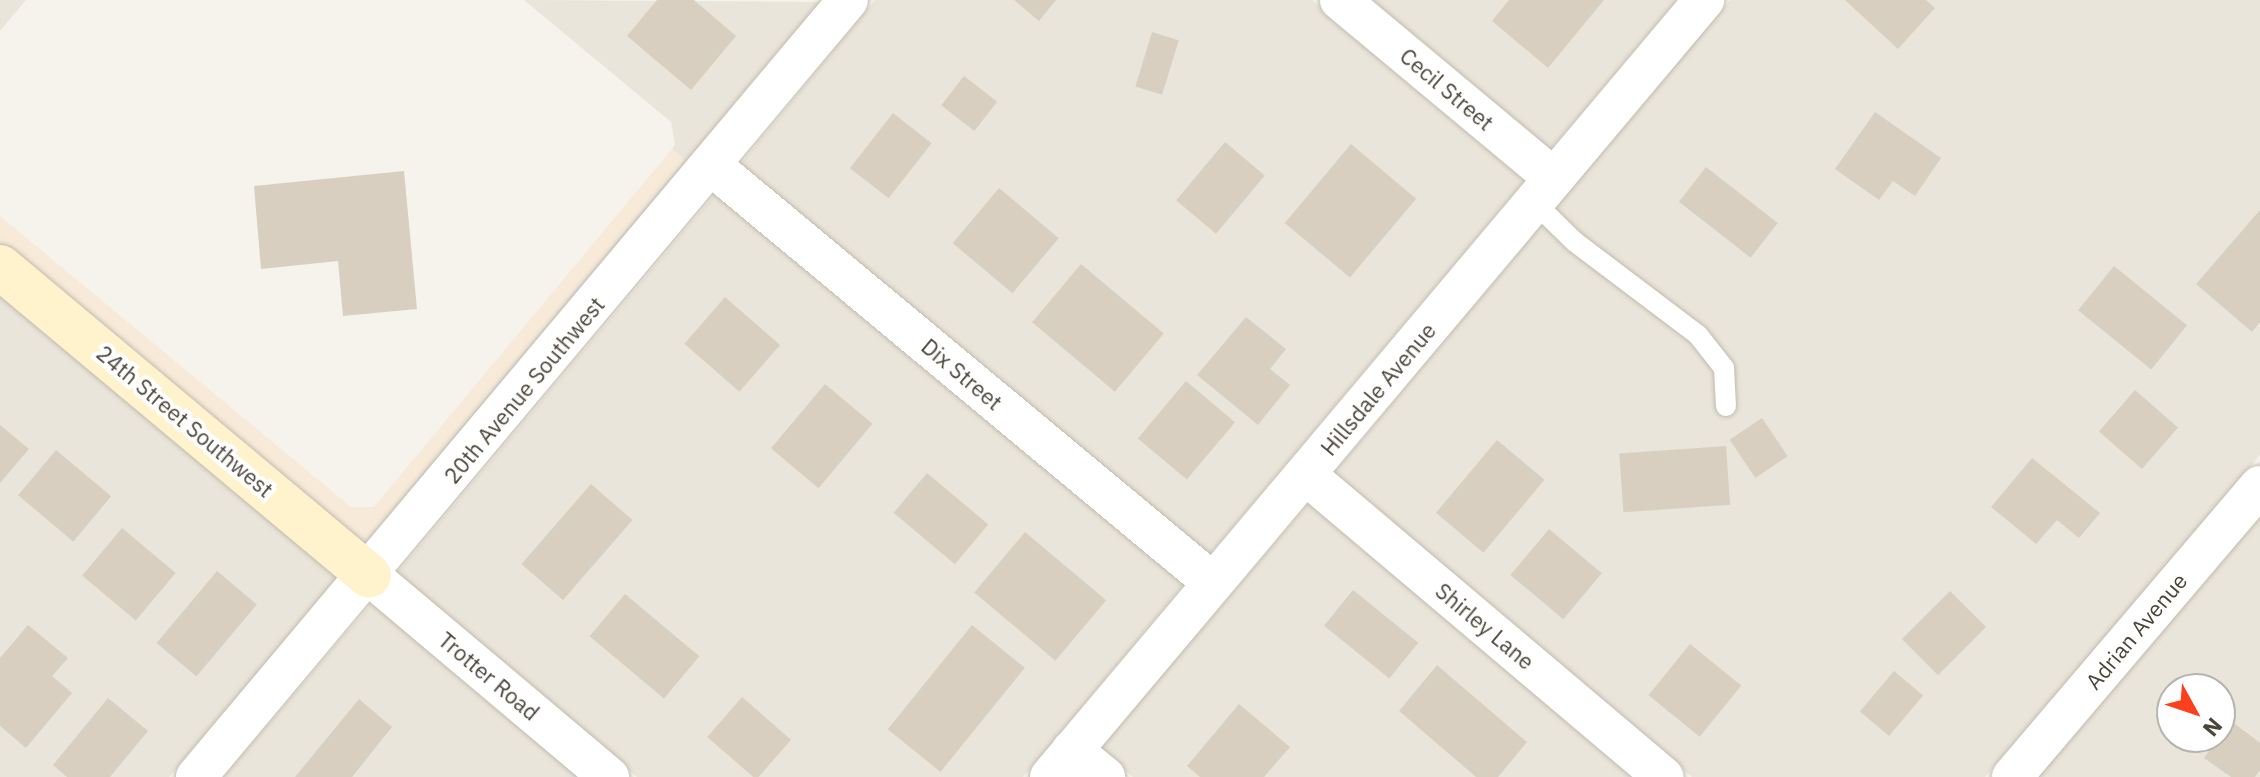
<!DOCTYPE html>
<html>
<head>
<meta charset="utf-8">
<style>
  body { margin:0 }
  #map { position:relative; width:2260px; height:777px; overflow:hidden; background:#f6f3ec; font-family:"IBM Plex Sans",sans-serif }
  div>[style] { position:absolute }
  .residential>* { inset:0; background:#eae5da }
  .commercial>* { inset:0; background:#f7ead8 }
  .building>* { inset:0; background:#d8cfc1; transform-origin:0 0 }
  .roads { filter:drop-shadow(0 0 2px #c2bbae) drop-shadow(0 0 2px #c2bbae) }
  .lane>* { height:20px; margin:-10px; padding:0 10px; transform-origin:10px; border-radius:10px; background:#fff }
  .street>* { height:40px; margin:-20px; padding:0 20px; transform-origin:20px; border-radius:20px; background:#fff }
  .secondary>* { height:44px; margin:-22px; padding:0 22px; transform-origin:22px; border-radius:22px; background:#fff3cd }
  span { translate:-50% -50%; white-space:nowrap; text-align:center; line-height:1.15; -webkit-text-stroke:8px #fff; paint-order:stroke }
  .street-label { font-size:22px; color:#4b4439 }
  .north { position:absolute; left:2156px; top:673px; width:80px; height:80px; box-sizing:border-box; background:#fff; border:2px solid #b7b4b0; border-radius:50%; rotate:130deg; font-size:22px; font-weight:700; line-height:32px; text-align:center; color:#4b4439 }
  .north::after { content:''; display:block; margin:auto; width:28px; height:36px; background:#fc3f1d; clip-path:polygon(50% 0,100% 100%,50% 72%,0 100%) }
</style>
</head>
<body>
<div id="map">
  <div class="residential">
    <i style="clip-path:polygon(0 0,26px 0,0 31px)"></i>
    <i style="clip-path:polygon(524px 0,820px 2px,365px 548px,362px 545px,684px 160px,672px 149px,675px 145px,671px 122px)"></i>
    <i style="clip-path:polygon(875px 0,1312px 0,1526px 179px,1208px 556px,739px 166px)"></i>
    <i style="clip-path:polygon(1368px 0,1677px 0,1549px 151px)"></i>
    <i style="clip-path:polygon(1730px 0,2260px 0,2260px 455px,1985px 777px,1692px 777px,1333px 474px)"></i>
    <i style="clip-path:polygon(716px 193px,1185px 583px,1023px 777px,637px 777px,396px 574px)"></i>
    <i style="clip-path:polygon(0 290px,342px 575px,169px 777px,0 777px)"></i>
    <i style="clip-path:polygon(1310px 502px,1636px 777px,1133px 777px,1099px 749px)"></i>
    <i style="clip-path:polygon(evenodd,2260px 517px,2260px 777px,2038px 777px,2260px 517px,2172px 689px,2220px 689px,2220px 737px,2172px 737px,2172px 689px)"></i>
    <i style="clip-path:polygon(373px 602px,581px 777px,223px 777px)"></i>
  </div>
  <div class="commercial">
    <i style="clip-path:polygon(672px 149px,684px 159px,362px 545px,0 244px,0 216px,351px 507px,374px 507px)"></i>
  </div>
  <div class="building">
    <i style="clip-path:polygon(657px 0,694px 0,736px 36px,691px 90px,627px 36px)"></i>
    <i style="clip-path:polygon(1014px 0,1056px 0,1039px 21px)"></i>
    <i style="clip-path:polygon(1509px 0,1604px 0,1548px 68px,1492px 21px)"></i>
    <i style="clip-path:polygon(1845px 0,1926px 0,1935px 8px,1898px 49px)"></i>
    <i style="left:1152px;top:32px;width:28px;height:57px;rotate:17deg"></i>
    <i style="left:964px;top:76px;width:42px;height:37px;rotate:38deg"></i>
    <i style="clip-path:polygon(1875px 112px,1941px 158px,1915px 196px,1893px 181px,1879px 200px,1835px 169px)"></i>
    <i style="left:893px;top:113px;width:49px;height:70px;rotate:38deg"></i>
    <i style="left:1225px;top:142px;width:52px;height:76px;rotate:40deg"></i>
    <i style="left:1351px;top:144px;width:85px;height:103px;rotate:40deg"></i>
    <i style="left:1706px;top:167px;width:91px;height:44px;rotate:38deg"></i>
    <i style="clip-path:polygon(404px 171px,417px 309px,343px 316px,338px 261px,261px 269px,254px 186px)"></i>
    <i style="left:999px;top:188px;width:78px;height:72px;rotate:40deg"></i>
    <i style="clip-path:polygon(2260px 210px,2260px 322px,2252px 332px,2196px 284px)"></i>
    <i style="left:1081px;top:264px;width:108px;height:76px;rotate:40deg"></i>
    <i style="left:2114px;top:266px;width:94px;height:57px;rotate:39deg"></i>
    <i style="left:725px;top:297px;width:73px;height:62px;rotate:41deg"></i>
    <i style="clip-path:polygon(1246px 317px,1286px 349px,1270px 369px,1290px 385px,1258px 425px,1197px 375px)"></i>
    <i style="left:1186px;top:381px;width:64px;height:75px;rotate:40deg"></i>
    <i style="left:825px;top:384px;width:62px;height:84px;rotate:40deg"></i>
    <i style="left:2135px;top:390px;width:57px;height:55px;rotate:41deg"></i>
    <i style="left:1762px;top:418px;width:46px;height:39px;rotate:56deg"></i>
    <i style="clip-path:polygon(0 425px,29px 449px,0 483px)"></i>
    <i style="left:1497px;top:440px;width:62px;height:95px;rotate:40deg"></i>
    <i style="left:1726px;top:446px;width:59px;height:107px;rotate:86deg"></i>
    <i style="left:56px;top:450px;width:72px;height:59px;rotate:40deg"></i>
    <i style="clip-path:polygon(2032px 458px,2100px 513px,2079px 538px,2057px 520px,2036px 544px,1991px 507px)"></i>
    <i style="left:927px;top:473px;width:80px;height:52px;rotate:40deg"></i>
    <i style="left:591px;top:484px;width:55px;height:106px;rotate:41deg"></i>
    <i style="left:122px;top:528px;width:70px;height:62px;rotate:40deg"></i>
    <i style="left:1549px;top:529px;width:69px;height:60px;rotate:40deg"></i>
    <i style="left:1025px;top:532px;width:106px;height:79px;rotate:40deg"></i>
    <i style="left:217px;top:571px;width:52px;height:94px;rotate:40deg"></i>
    <i style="left:1353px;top:590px;width:84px;height:46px;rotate:39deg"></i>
    <i style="left:1950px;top:591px;width:51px;height:68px;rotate:45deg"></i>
    <i style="left:625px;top:594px;width:97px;height:55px;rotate:40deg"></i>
    <i style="clip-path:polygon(28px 625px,68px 658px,52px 676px,72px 693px,26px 748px,0 726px,0 658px)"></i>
    <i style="left:972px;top:625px;width:68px;height:134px;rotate:39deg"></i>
    <i style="left:1690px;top:644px;width:66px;height:66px;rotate:39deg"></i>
    <i style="clip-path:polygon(1437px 665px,1527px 742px,1498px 777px,1476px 777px,1399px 711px)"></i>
    <i style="left:1894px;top:671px;width:38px;height:53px;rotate:40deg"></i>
    <i style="left:742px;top:697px;width:65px;height:53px;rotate:41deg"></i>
    <i style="clip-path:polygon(108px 698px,148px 731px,110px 777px,67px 777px,53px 765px)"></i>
    <i style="clip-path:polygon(359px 699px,392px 727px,352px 777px,295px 777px)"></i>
    <i style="clip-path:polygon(1239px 704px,1290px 747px,1264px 777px,1200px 777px,1187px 766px)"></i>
    <i style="clip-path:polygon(2231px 721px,2260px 743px,2260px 770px,2255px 777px,2231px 777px,2204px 758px)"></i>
  </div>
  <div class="roads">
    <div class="lane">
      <i style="left:1534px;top:202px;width:57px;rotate:44.3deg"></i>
      <i style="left:1575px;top:242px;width:154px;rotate:37.1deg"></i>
      <i style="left:1698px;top:335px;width:42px;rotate:51.8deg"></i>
      <i style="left:1724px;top:368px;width:38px;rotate:87deg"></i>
    </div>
    <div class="street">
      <i style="left:1340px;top:0;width:278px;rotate:39.8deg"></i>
      <i style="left:712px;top:166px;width:650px;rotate:39.76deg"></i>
      <i style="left:1306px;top:475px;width:468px;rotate:40.2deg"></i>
      <i style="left:369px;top:575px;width:314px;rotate:40.1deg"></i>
      <i style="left:1072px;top:750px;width:43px;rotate:39.3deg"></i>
      <i style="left:196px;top:777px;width:1014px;rotate:-50deg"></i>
      <i style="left:1050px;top:777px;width:1016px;rotate:-49.91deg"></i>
      <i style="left:2012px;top:777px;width:382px;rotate:-49.6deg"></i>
    </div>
    <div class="secondary">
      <i style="left:0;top:267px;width:481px;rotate:39.9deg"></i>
    </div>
  </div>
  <div class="street-label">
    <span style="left:1447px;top:89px;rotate:40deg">Cecil Street</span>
    <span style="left:962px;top:374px;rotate:40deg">Dix Street</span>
    <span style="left:1378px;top:389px;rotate:-50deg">Hillsdale Avenue</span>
    <span style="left:524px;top:390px;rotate:-50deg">20th Avenue Southwest</span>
    <span style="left:185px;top:421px;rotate:40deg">24th Street Southwest</span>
    <span style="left:1485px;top:626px;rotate:40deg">Shirley Lane</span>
    <span style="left:2136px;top:631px;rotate:-50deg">Adrian Avenue</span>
    <span style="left:489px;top:676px;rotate:40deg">Trotter Road</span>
  </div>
  <div class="north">N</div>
</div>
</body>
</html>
